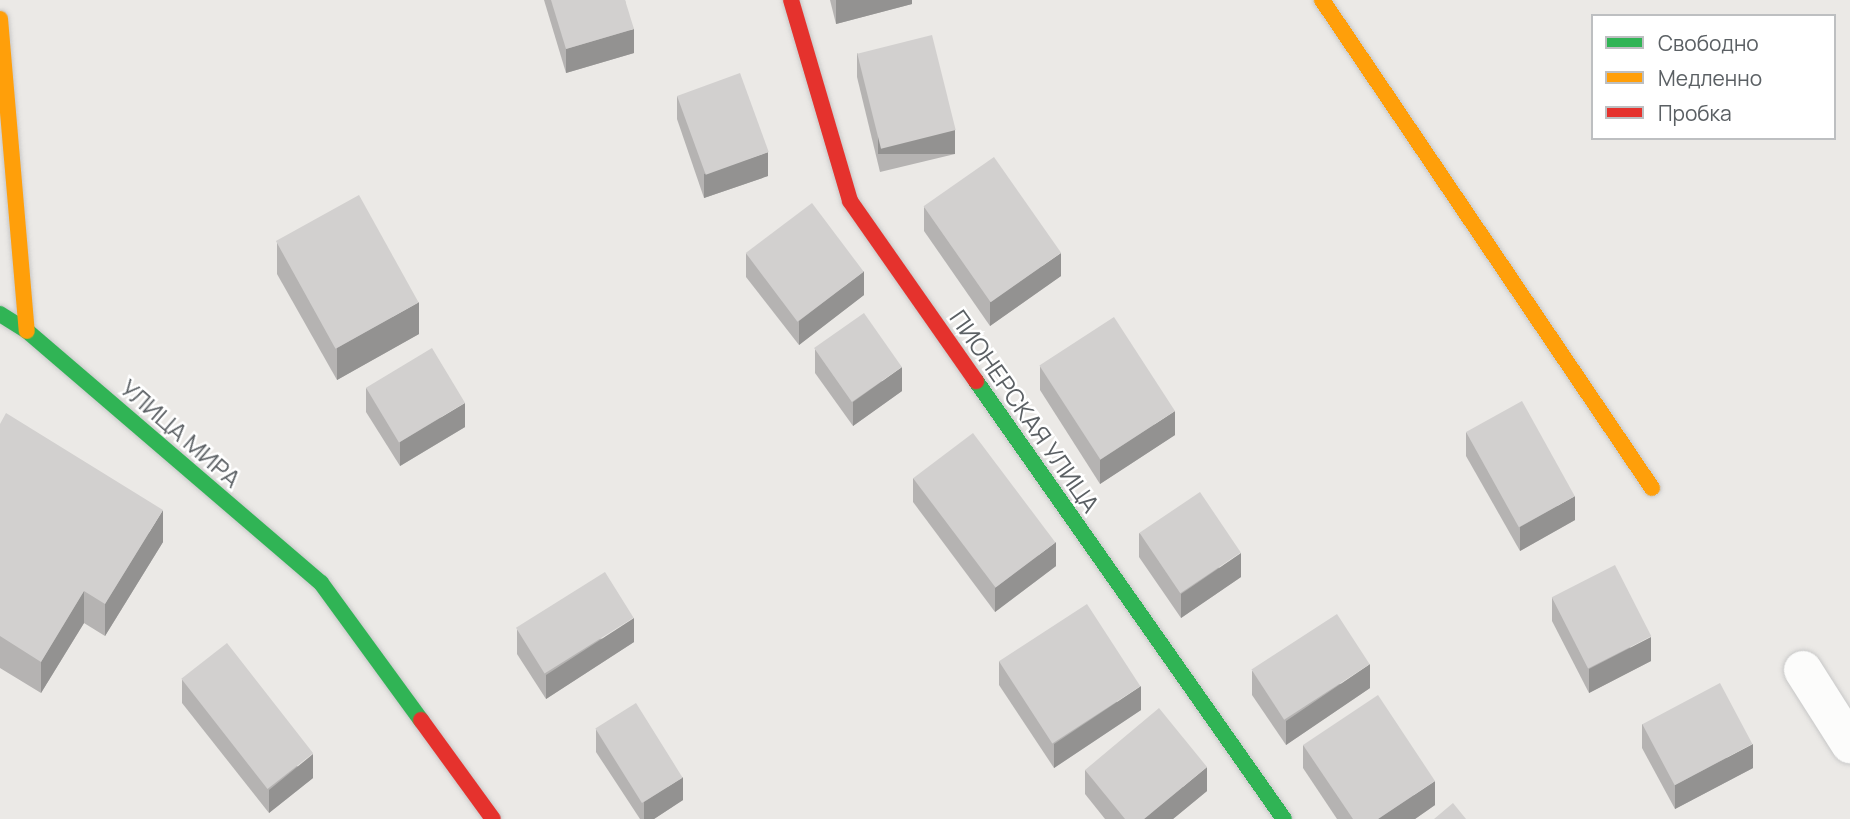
<!DOCTYPE html>
<html>
<head>
<meta charset="utf-8">
<style>
  body { margin:0 }
  #map { position:relative; width:1850px; height:819px; overflow:hidden; background:#ebe9e6; font-family:Manrope,sans-serif }
  div>[style] { position:absolute }
  .roads { filter:drop-shadow(0 0 2px #c7c7c7) drop-shadow(0 0 2px #c7c7c7) }
  .street>* { height:38px; margin:-19px; padding:0 19px; transform-origin:19px; border-radius:19px; background:#fcfcfb }
  .fast>* { height:16px; margin:-8px; padding:0 8px; transform-origin:8px; border-radius:8px; background:#30b455 }
  .slow>* { height:16px; margin:-8px; padding:0 8px; transform-origin:8px; border-radius:8px; background:#ff9f0a }
  .jam>* { height:16px; margin:-8px; padding:0 8px; transform-origin:8px; border-radius:8px; background:#e5322d }
  .wall>* { inset:0; background:#b5b3b2 }
  .shaded-wall>* { inset:0; background:#939291; transform-origin:0 0 }
  .building>* { inset:0; background:#d2d0cf; transform-origin:0 0 }
  span { translate:-50% -50%; white-space:nowrap; text-align:center; line-height:1.15; -webkit-text-stroke:5px #fff; paint-order:stroke }
  .street-label { font-size:24px; color:#5b6064 }
  .legend { position:absolute; left:1591px; top:14px; width:245px; height:126px; box-sizing:border-box; background:#fff; border:2px solid #bdbfc1; margin:0; padding:9px 12px; list-style:none; font-size:21px; color:#5b6064 }
  .legend li { display:flex; align-items:center; gap:14px; height:35px }
  .legend b { width:35px; border:2px solid #bdbfc1 }
</style>
</head>
<body>
<div id="map">
  <div class="roads">
    <div class="street">
      <i style="left:1803px;top:670px;width:88px;rotate:57.6deg"></i>
    </div>
    <div class="fast">
      <i style="left:0;top:314px;width:32px;rotate:32deg"></i>
      <i style="left:27px;top:331px;width:387px;rotate:40.6deg"></i>
      <i style="left:321px;top:583px;width:170px;rotate:53.9deg"></i>
      <i style="left:976px;top:381px;width:535px;rotate:54.89deg"></i>
    </div>
    <div class="slow">
      <i style="left:1322px;top:0;width:589px;rotate:55.93deg"></i>
      <i style="left:0;top:19px;width:313px;rotate:85.1deg"></i>
    </div>
    <div class="jam">
      <i style="left:791px;top:0;width:209px;rotate:73.6deg"></i>
      <i style="left:850px;top:201px;width:220px;rotate:55deg"></i>
      <i style="left:421px;top:720px;width:122px;rotate:54deg"></i>
    </div>
  </div>
  <div class="wall">
    <i style="clip-path:polygon(544px 0,625px 0,634px 53px,566px 73px)"></i>
    <i style="clip-path:polygon(830px 0,912px 0,912px 4px,836px 24px)"></i>
    <i style="clip-path:polygon(857px 53px,955px 154px,880px 172px,857px 77px)"></i>
    <i style="clip-path:polygon(677px 96px,768px 176px,704px 198px,677px 119px)"></i>
    <i style="clip-path:polygon(924px 207px,1061px 276px,990px 326px,924px 231px)"></i>
    <i style="clip-path:polygon(277px 242px,419px 334px,337px 380px,277px 274px)"></i>
    <i style="clip-path:polygon(746px 253px,864px 295px,799px 345px,746px 277px)"></i>
    <i style="clip-path:polygon(815px 349px,902px 391px,853px 426px,815px 373px)"></i>
    <i style="clip-path:polygon(1040px 366px,1175px 435px,1100px 484px,1040px 390px)"></i>
    <i style="clip-path:polygon(366px 388px,465px 427px,400px 466px,366px 412px)"></i>
    <i style="clip-path:polygon(0 424px,163px 542px,105px 636px,84px 623px,41px 693px,0 668px)"></i>
    <i style="clip-path:polygon(1466px 432px,1575px 520px,1520px 551px,1466px 456px)"></i>
    <i style="clip-path:polygon(913px 478px,1056px 566px,995px 612px,913px 502px)"></i>
    <i style="clip-path:polygon(1139px 533px,1241px 577px,1181px 618px,1139px 557px)"></i>
    <i style="clip-path:polygon(1552px 597px,1651px 661px,1589px 693px,1552px 621px)"></i>
    <i style="clip-path:polygon(517px 630px,634px 642px,546px 699px,517px 654px)"></i>
    <i style="clip-path:polygon(999px 661px,1141px 710px,1054px 768px,999px 685px)"></i>
    <i style="clip-path:polygon(1252px 671px,1370px 688px,1286px 745px,1252px 695px)"></i>
    <i style="clip-path:polygon(182px 679px,313px 778px,269px 813px,182px 703px)"></i>
    <i style="clip-path:polygon(1642px 724px,1753px 768px,1675px 809px,1642px 748px)"></i>
    <i style="clip-path:polygon(596px 729px,683px 800px,654px 819px,640px 819px,596px 752px)"></i>
    <i style="clip-path:polygon(1303px 745px,1435px 805px,1415px 819px,1337px 819px,1303px 768px)"></i>
    <i style="clip-path:polygon(1085px 770px,1207px 791px,1173px 819px,1105px 819px,1085px 794px)"></i>
  </div>
  <div class="shaded-wall">
    <i style="clip-path:polygon(836px 0,912px 0,912px 4px,836px 24px)"></i>
    <i style="clip-path:polygon(634px 29px,634px 53px,566px 73px,566px 49px)"></i>
    <i style="left:955px;top:130px;width:24px;height:77px;rotate:90deg"></i>
    <i style="clip-path:polygon(768px 152px,768px 176px,704px 198px,704px 174px)"></i>
    <i style="clip-path:polygon(1061px 253px,1061px 276px,990px 326px,990px 302px)"></i>
    <i style="clip-path:polygon(864px 271px,864px 295px,799px 345px,799px 321px)"></i>
    <i style="clip-path:polygon(419px 302px,419px 334px,337px 380px,337px 348px)"></i>
    <i style="clip-path:polygon(902px 367px,902px 391px,853px 426px,853px 402px)"></i>
    <i style="clip-path:polygon(465px 403px,465px 427px,400px 466px,400px 442px)"></i>
    <i style="clip-path:polygon(1175px 411px,1175px 435px,1100px 484px,1100px 460px)"></i>
    <i style="clip-path:polygon(1575px 496px,1575px 520px,1520px 551px,1520px 527px)"></i>
    <i style="clip-path:polygon(163px 510px,163px 542px,105px 636px,105px 604px)"></i>
    <i style="clip-path:polygon(1056px 542px,1056px 566px,995px 612px,995px 588px)"></i>
    <i style="clip-path:polygon(1241px 553px,1241px 577px,1181px 618px,1181px 594px)"></i>
    <i style="clip-path:polygon(84px 591px,84px 623px,41px 693px,41px 662px)"></i>
    <i style="clip-path:polygon(634px 618px,634px 642px,546px 699px,546px 675px)"></i>
    <i style="clip-path:polygon(1651px 637px,1651px 661px,1589px 693px,1589px 669px)"></i>
    <i style="clip-path:polygon(1370px 664px,1370px 688px,1286px 745px,1286px 721px)"></i>
    <i style="clip-path:polygon(1141px 686px,1141px 710px,1054px 768px,1054px 744px)"></i>
    <i style="clip-path:polygon(1753px 744px,1753px 768px,1675px 809px,1675px 785px)"></i>
    <i style="clip-path:polygon(313px 754px,313px 778px,269px 813px,269px 790px)"></i>
    <i style="clip-path:polygon(1207px 767px,1207px 791px,1173px 819px,1144px 819px)"></i>
    <i style="clip-path:polygon(683px 777px,683px 800px,654px 819px,644px 819px,644px 802px)"></i>
    <i style="clip-path:polygon(1435px 781px,1435px 805px,1415px 819px,1378px 819px)"></i>
  </div>
  <div class="building">
    <i style="clip-path:polygon(551px 0,625px 0,634px 29px,566px 49px)"></i>
    <i style="left:932px;top:35px;width:98px;height:77px;rotate:76deg"></i>
    <i style="left:740px;top:73px;width:84px;height:67px;rotate:70deg"></i>
    <i style="left:994px;top:157px;width:117px;height:86px;rotate:55deg"></i>
    <i style="left:359px;top:195px;width:123px;height:95px;rotate:61deg"></i>
    <i style="left:812px;top:203px;width:86px;height:83px;rotate:53deg"></i>
    <i style="left:864px;top:313px;width:66px;height:61px;rotate:55deg"></i>
    <i style="left:1114px;top:317px;width:112px;height:89px;rotate:57deg"></i>
    <i style="left:432px;top:348px;width:64px;height:77px;rotate:59deg"></i>
    <i style="left:1522px;top:401px;width:109px;height:64px;rotate:61deg"></i>
    <i style="clip-path:polygon(6px 413px,163px 510px,105px 604px,84px 591px,41px 662px,0 636px,0 424px)"></i>
    <i style="left:973px;top:433px;width:137px;height:75px;rotate:53deg"></i>
    <i style="left:1200px;top:492px;width:73px;height:73px;rotate:56deg"></i>
    <i style="left:1615px;top:565px;width:80px;height:71px;rotate:63deg"></i>
    <i style="left:605px;top:572px;width:54px;height:105px;rotate:58deg"></i>
    <i style="left:1087px;top:604px;width:98px;height:105px;rotate:57deg"></i>
    <i style="left:1337px;top:614px;width:60px;height:102px;rotate:57deg"></i>
    <i style="left:227px;top:643px;width:140px;height:58px;rotate:52deg"></i>
    <i style="left:1720px;top:683px;width:69px;height:88px;rotate:62deg"></i>
    <i style="clip-path:polygon(1378px 695px,1435px 781px,1378px 819px,1353px 819px,1303px 745px)"></i>
    <i style="left:636px;top:703px;width:88px;height:48px;rotate:58deg"></i>
    <i style="clip-path:polygon(1159px 708px,1207px 767px,1144px 819px,1125px 819px,1085px 770px)"></i>
    <i style="clip-path:polygon(1453px 803px,1466px 819px,1434px 819px)"></i>
  </div>
  <div class="street-label">
    <span style="left:1025px;top:411px;rotate:55deg">ПИОНЕРСКАЯ УЛИЦА</span>
    <span style="left:181px;top:433px;rotate:41deg">УЛИЦА МИРА</span>
  </div>
  <ul class="legend">
  <li><b style="height:9px;background:#30b455"></b>Свободно</li>
  <li><b style="height:9px;background:#ff9f0a"></b>Медленно</li>
  <li><b style="height:9px;background:#e5322d"></b>Пробка</li>
  </ul>
</div>
</body>
</html>
